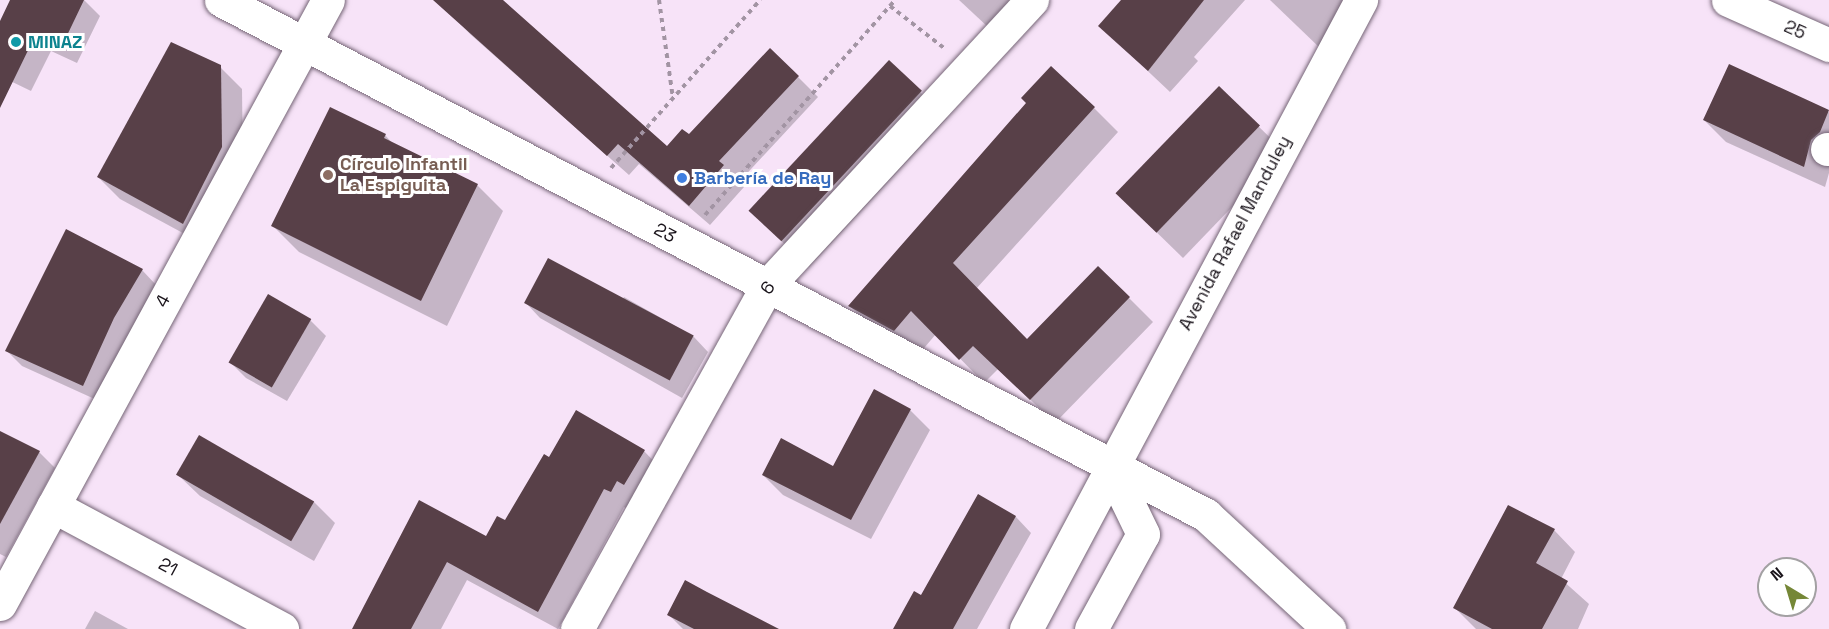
<!DOCTYPE html>
<html>
<head>
<meta charset="utf-8">
<style>
  body { margin:0 }
  #map { position:relative; width:1829px; height:629px; overflow:hidden; background:#f7e3f8; font-family:"Space Grotesk",sans-serif }
  div>[style] { position:absolute }
  .shadow>* { inset:0; background:#0003 }
  .building>* { inset:0; background:#584048; transform-origin:0 0 }
  .path>* { height:4px; margin-top:-2px; transform-origin:0; background:repeating-linear-gradient(90deg,#a294a3 0 4.5px,transparent 0 9px) }
  .roads { filter:drop-shadow(0 0 2px #756576) drop-shadow(0 0 2px #756576) }
  .minor>* { height:33px; margin:-16.5px; padding:0 16.5px; transform-origin:16.5px; border-radius:16.5px; background:#fff }
  .dots>* { width:16px; height:16px; translate:-50% -50%; box-sizing:border-box; border:3px solid #fff; border-radius:50% }
  span { translate:-50% -50%; white-space:nowrap; text-align:center; line-height:1.15; -webkit-text-stroke:6px #fff; paint-order:stroke }
  .street-label { font-size:18px; color:#19131a }
  .culture-label { font-size:18px; color:#0d838f; font-weight:700 }
  .left { translate:0 -50%; text-align:left }
  .education-label { font-size:18px; color:#785e54; font-weight:700 }
  .shop-label { font-size:18px; color:#366cbe; font-weight:700 }
  .north { position:absolute; left:1757px; top:557px; width:60px; height:60px; box-sizing:border-box; background:#fff; border:2px solid #a3a1a3; border-radius:50%; rotate:322deg; font-size:16px; font-weight:700; line-height:24px; text-align:center; color:#19131a }
  .north::after { content:''; display:block; margin:auto; width:21px; height:27px; background:#758737; clip-path:polygon(50% 0,100% 100%,50% 72%,0 100%) }
</style>
</head>
<body>
<div id="map">
  <div class="shadow">
    <i style="clip-path:polygon(12px 0,84px 0,100px 16px,77px 63px,51px 51px,31px 91px,0 76px,0 25px)"></i>
    <i style="clip-path:polygon(462px 0,501px 0,667px 148px,798px 77px,818px 97px,739px 182px,744px 187px,710px 225px,639px 164px,629px 175px,470px 34px,450px 13px)"></i>
    <i style="clip-path:polygon(959px 0,1044px 0,1004px 42px)"></i>
    <i style="clip-path:polygon(1124px 0,1245px 0,1194px 57px,1198px 61px,1170px 92px,1100px 26px)"></i>
    <i style="clip-path:polygon(1270px 0,1351px 0,1321px 49px)"></i>
    <i style="clip-path:polygon(889px 62px,947px 118px,809px 267px,775px 235px)"></i>
    <i style="clip-path:polygon(1729px 66px,1829px 112px,1829px 173px,1825px 187px,1726px 142px,1704px 120px)"></i>
    <i style="clip-path:polygon(220px 67px,242px 89px,243px 169px,205px 245px,120px 199px,98px 177px)"></i>
    <i style="clip-path:polygon(1219px 88px,1285px 152px,1183px 258px,1143px 219px)"></i>
    <i style="clip-path:polygon(1094px 108px,1118px 132px,976px 289px,1028px 341px,1129px 298px,1153px 322px,1055px 423px,998px 369px,984px 383px,936px 334px,919px 354px,874px 330px,850px 306px)"></i>
    <i style="clip-path:polygon(385px 135px,395px 146px,477px 185px,503px 211px,447px 326px,299px 252px,273px 226px)"></i>
    <i style="clip-path:polygon(142px 270px,157px 286px,99px 401px,22px 366px,7px 351px)"></i>
    <i style="clip-path:polygon(624px 297px,693px 336px,708px 352px,682px 398px,540px 318px,525px 302px,621px 302px)"></i>
    <i style="clip-path:polygon(310px 320px,326px 336px,287px 401px,246px 378px,230px 362px)"></i>
    <i style="clip-path:polygon(910px 410px,930px 430px,871px 539px,783px 495px,763px 475px,834px 469px)"></i>
    <i style="clip-path:polygon(0 433px,39px 452px,55px 468px,6px 557px,0 554px)"></i>
    <i style="clip-path:polygon(644px 451px,663px 471px,631px 511px,624px 507px,558px 629px,467px 580px,441px 629px,353px 629px,420px 502px,487px 538px,506px 522px,549px 459px)"></i>
    <i style="clip-path:polygon(178px 475px,314px 502px,335px 523px,314px 561px,200px 496px)"></i>
    <i style="clip-path:polygon(979px 496px,1016px 517px,1031px 533px,977px 629px,896px 629px,922px 597px)"></i>
    <i style="clip-path:polygon(1554px 530px,1575px 552px,1561px 579px,1589px 604px,1578px 629px,1476px 629px,1455px 608px)"></i>
    <i style="clip-path:polygon(95px 611px,128px 629px,85px 629px)"></i>
    <i style="clip-path:polygon(669px 615px,773px 629px,683px 629px)"></i>
  </div>
  <div class="building">
    <i style="clip-path:polygon(10px 0,84px 0,61px 48px,35px 36px,0 108px,0 21px)"></i>
    <i style="clip-path:polygon(433px 0,503px 0,667px 146px,682px 129px,689px 134px,770px 48px,799px 76px,719px 161px,724px 165px,689px 206px,618px 144px,607px 156px)"></i>
    <i style="clip-path:polygon(1121px 0,1204px 0,1148px 71px,1098px 26px)"></i>
    <i style="clip-path:polygon(171px 42px,221px 65px,222px 147px,183px 224px,97px 177px)"></i>
    <i style="left:889px;top:60px;width:45px;height:206px;rotate:43deg"></i>
    <i style="clip-path:polygon(1729px 64px,1829px 110px,1820px 132px,1811px 140px,1804px 167px,1703px 120px)"></i>
    <i style="clip-path:polygon(1051px 66px,1095px 107px,953px 263px,1027px 339px,1098px 266px,1130px 297px,1030px 400px,973px 346px,959px 360px,911px 311px,894px 331px,848px 306px,1026px 103px,1021px 98px)"></i>
    <i style="left:1219px;top:86px;width:57px;height:149px;rotate:44deg"></i>
    <i style="clip-path:polygon(330px 107px,386px 134px,384px 138px,478px 184px,421px 301px,271px 226px)"></i>
    <i style="clip-path:polygon(66px 229px,143px 269px,114px 318px,83px 386px,5px 351px)"></i>
    <i style="left:548px;top:258px;width:165px;height:51px;rotate:28deg"></i>
    <i style="left:268px;top:294px;width:50px;height:79px;rotate:30deg"></i>
    <i style="clip-path:polygon(874px 389px,911px 409px,851px 520px,762px 475px,781px 438px,833px 466px)"></i>
    <i style="clip-path:polygon(576px 410px,645px 450px,624px 485px,617px 481px,611px 492px,604px 489px,538px 612px,447px 562px,411px 629px,352px 629px,419px 500px,486px 536px,497px 516px,505px 520px,544px 454px,549px 457px)"></i>
    <i style="clip-path:polygon(0 431px,40px 451px,0 524px)"></i>
    <i style="left:199px;top:435px;width:133px;height:46px;rotate:30deg"></i>
    <i style="clip-path:polygon(978px 494px,1016px 516px,953px 629px,893px 629px,914px 591px,921px 595px)"></i>
    <i style="clip-path:polygon(1508px 505px,1555px 529px,1536px 563px,1568px 581px,1542px 629px,1492px 629px,1453px 608px)"></i>
    <i style="clip-path:polygon(685px 580px,707px 592px,779px 629px,694px 629px,667px 615px)"></i>
  </div>
  <div class="path">
    <i style="left:659px;top:0;width:99px;rotate:81.9deg"></i>
    <i style="left:890px;top:6px;width:68px;rotate:37.9deg"></i>
    <i style="left:611px;top:168px;width:225px;rotate:-48.4deg"></i>
    <i style="left:705px;top:215px;width:287px;rotate:-48.5deg"></i>
  </div>
  <div class="roads">
    <div class="minor">
      <i style="left:221px;top:0;width:1112px;rotate:27.6deg"></i>
      <i style="left:1206px;top:515px;width:168px;rotate:42.8deg"></i>
      <i style="left:1728px;top:0;width:111px;rotate:24deg"></i>
      <i style="left:1827px;top:149px;width:2px"></i>
      <i style="left:53px;top:506px;width:260px;rotate:28.2deg"></i>
      <i style="left:0;top:604px;width:687px;rotate:-61.5deg"></i>
      <i style="left:577px;top:629px;width:392px;rotate:-61deg"></i>
      <i style="left:767px;top:286px;width:390px;rotate:-47.2deg"></i>
      <i style="left:1026px;top:629px;width:713px;rotate:-61.96deg"></i>
      <i style="left:1091px;top:629px;width:108px;rotate:-61.3deg"></i>
      <i style="left:1143px;top:534px;width:76px;rotate:-115.9deg"></i>
    </div>
  </div>
  <div class="dots">
    <i style="left:16px;top:42px;background:#0f9aa8"></i>
    <i style="left:328px;top:175px;background:#8d6e63"></i>
    <i style="left:682px;top:178px;background:#3f7fe0"></i>
  </div>
  <div class="street-label">
    <span style="left:1795px;top:30px;rotate:24deg">25</span>
    <span style="left:665px;top:233px;rotate:28deg">23</span>
    <span style="left:1235px;top:233px;rotate:-62deg">Avenida Rafael Manduley</span>
    <span style="left:768px;top:288px;rotate:-54deg">6</span>
    <span style="left:163px;top:301px;rotate:-62deg">4</span>
    <span style="left:168px;top:567px;rotate:28deg">21</span>
  </div>
  <div class="culture-label">
    <span class="left" style="left:28px;top:42px">MINAZ</span>
  </div>
  <div class="education-label">
    <span class="left" style="left:340px;top:175px">Círculo Infantil<br>La Espiguita</span>
  </div>
  <div class="shop-label">
    <span class="left" style="left:694px;top:178px">Barbería de Ray</span>
  </div>
  <div class="north">N</div>
</div>
</body>
</html>
